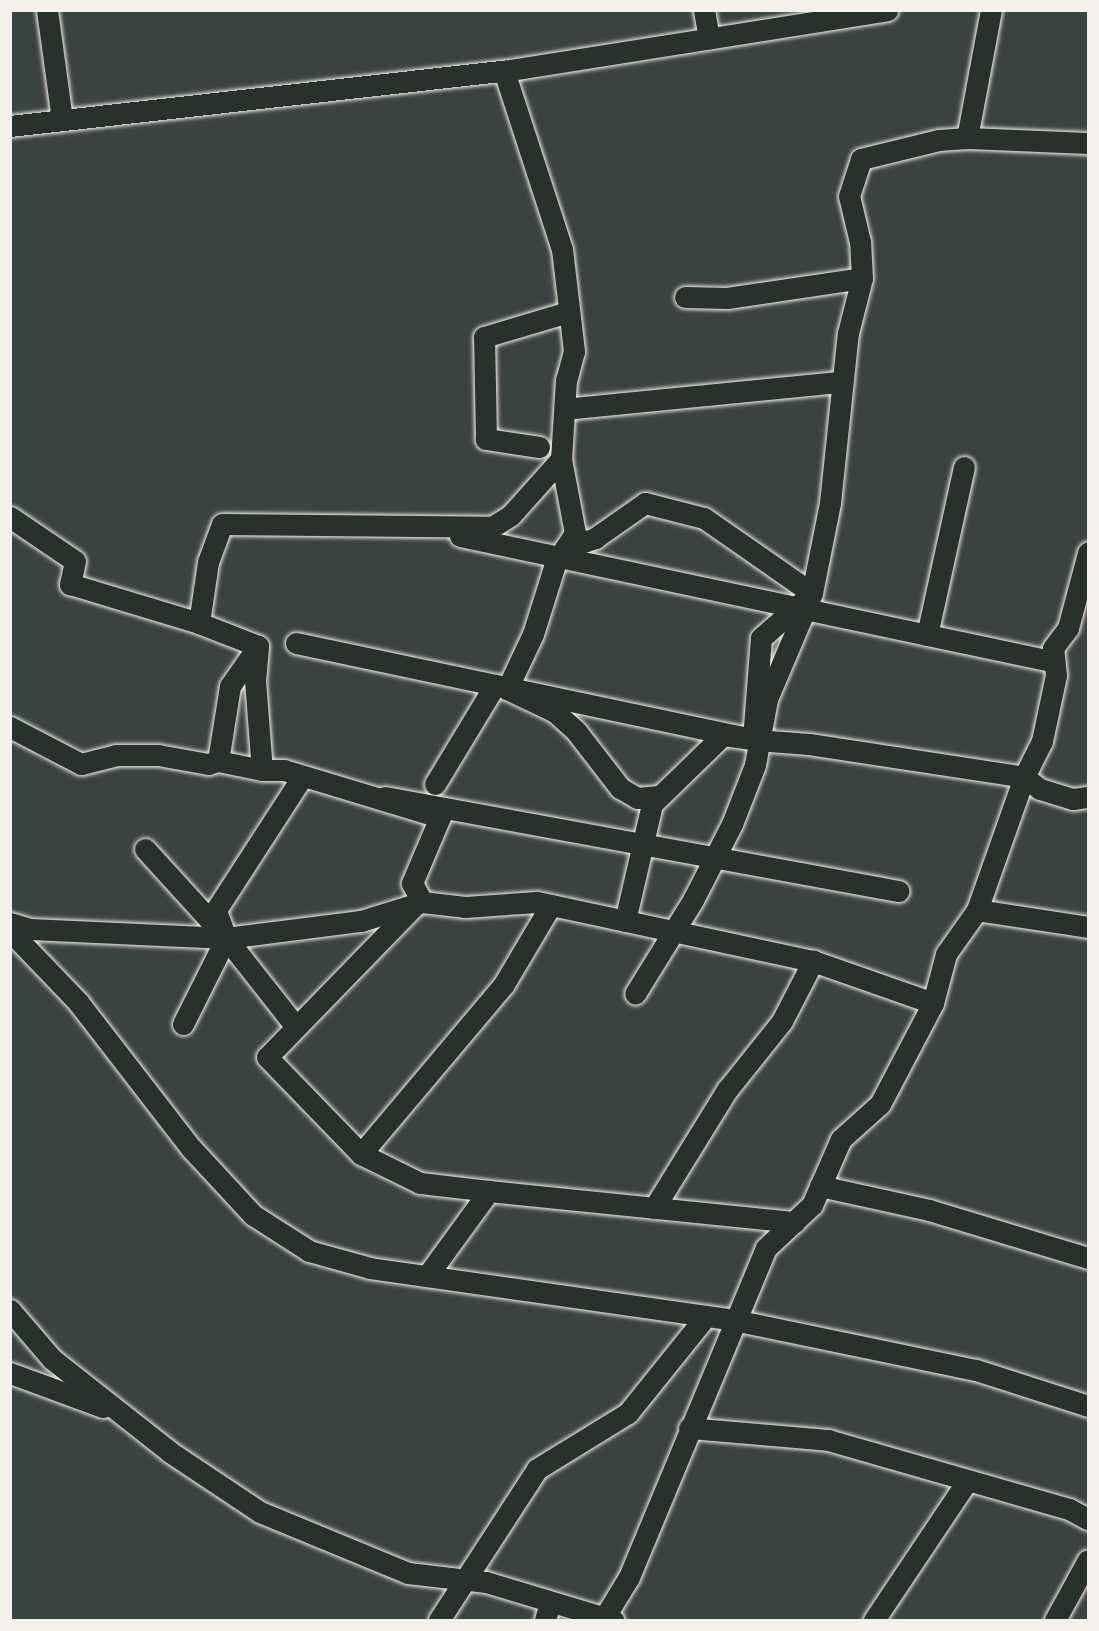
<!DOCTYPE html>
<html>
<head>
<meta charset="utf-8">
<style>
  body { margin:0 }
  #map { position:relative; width:1099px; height:1631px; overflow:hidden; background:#374442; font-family:Caveat,sans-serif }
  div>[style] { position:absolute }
  .roads { filter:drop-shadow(0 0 2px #f4f1e8) drop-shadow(0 0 2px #f4f1e8) }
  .minor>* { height:21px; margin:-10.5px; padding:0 10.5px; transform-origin:10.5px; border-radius:10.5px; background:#26332d }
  span { translate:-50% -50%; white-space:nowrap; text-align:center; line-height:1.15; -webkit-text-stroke:6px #26332d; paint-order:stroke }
  .frame { position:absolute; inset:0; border:12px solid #f4f1e8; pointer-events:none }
</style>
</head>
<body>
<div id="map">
  <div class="roads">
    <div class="minor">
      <i style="left:47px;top:10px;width:110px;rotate:82.2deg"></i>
      <i style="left:704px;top:10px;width:29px;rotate:80deg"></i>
      <i style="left:504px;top:71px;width:187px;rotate:72deg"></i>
      <i style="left:562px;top:249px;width:103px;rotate:83.3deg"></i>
      <i style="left:574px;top:351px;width:30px;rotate:105deg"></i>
      <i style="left:566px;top:380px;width:79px;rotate:93.6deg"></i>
      <i style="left:561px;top:459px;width:75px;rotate:79.3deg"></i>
      <i style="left:575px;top:533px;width:37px;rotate:123deg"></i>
      <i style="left:555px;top:564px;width:73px;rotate:107.4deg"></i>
      <i style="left:533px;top:634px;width:61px;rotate:115.3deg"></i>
      <i style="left:507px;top:689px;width:53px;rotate:25.6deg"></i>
      <i style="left:555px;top:712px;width:28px;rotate:42deg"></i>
      <i style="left:576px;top:731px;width:72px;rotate:52.3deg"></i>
      <i style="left:620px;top:788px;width:20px;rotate:30deg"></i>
      <i style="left:637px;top:798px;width:22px;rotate:-5deg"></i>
      <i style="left:659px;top:796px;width:7px;rotate:135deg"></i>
      <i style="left:10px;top:126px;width:497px;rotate:-6.4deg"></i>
      <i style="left:504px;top:71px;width:388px;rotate:-9deg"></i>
      <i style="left:967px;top:138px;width:121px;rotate:2.4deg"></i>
      <i style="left:685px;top:297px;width:42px;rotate:1.4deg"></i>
      <i style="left:727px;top:298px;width:136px;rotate:-8.4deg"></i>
      <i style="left:574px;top:408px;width:268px;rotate:-5.6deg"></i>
      <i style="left:539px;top:447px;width:54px;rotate:-171.4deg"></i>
      <i style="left:486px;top:439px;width:102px;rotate:-91.1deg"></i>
      <i style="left:484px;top:337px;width:88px;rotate:-16.6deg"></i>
      <i style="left:10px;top:517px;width:78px;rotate:34.1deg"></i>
      <i style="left:75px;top:561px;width:24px;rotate:102deg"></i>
      <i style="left:70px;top:584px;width:135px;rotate:16.8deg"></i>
      <i style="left:199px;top:623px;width:62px;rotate:-81.6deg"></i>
      <i style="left:208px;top:562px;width:40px;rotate:-69.8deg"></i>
      <i style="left:222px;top:524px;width:270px;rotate:0.6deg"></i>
      <i style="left:492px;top:527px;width:22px;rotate:-32deg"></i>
      <i style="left:511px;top:515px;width:75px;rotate:-48.2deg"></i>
      <i style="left:460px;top:536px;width:599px;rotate:11.95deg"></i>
      <i style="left:565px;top:548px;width:32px;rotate:-18deg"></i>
      <i style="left:595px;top:538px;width:61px;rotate:-35deg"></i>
      <i style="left:645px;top:503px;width:61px;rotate:14.3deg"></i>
      <i style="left:704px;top:518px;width:131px;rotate:34.8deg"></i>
      <i style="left:812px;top:593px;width:115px;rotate:113deg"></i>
      <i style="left:767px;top:699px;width:67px;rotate:100.3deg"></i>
      <i style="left:755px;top:765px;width:63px;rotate:111.3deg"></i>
      <i style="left:732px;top:824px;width:85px;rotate:117.2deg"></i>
      <i style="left:693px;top:900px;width:110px;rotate:121.7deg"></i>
      <i style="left:927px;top:635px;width:172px;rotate:-77.6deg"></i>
      <i style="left:296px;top:643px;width:470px;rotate:11.9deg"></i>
      <i style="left:756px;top:740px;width:53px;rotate:4.3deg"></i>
      <i style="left:809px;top:744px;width:218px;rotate:8.7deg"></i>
      <i style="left:1024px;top:777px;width:40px;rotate:-63.4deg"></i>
      <i style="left:1042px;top:741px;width:67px;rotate:-78deg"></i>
      <i style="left:1056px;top:675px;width:27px;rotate:-96deg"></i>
      <i style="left:1053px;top:648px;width:25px;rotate:-53deg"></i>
      <i style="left:1068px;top:628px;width:78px;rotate:-75.1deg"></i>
      <i style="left:258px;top:647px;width:33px;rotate:95deg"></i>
      <i style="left:255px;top:680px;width:90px;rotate:85.6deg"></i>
      <i style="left:262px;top:770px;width:22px"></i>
      <i style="left:284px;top:770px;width:163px;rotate:16.8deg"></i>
      <i style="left:440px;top:817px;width:72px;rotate:113deg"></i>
      <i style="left:412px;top:883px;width:21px;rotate:62deg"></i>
      <i style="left:10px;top:727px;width:80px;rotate:27.5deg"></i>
      <i style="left:81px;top:764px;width:36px;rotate:-14deg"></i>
      <i style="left:116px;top:755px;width:42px"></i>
      <i style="left:158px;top:755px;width:51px;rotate:10.2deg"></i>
      <i style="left:208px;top:764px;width:10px;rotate:-17deg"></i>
      <i style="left:218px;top:761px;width:76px;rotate:-80.9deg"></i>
      <i style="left:230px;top:686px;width:49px;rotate:-55deg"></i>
      <i style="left:258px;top:646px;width:63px;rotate:-158.7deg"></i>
      <i style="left:218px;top:761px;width:45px;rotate:11.6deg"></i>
      <i style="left:435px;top:784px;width:116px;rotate:-58.8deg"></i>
      <i style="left:385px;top:797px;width:522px;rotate:10.38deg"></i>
      <i style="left:145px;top:849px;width:120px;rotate:47.7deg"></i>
      <i style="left:226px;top:938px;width:113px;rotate:51.8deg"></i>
      <i style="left:415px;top:905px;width:212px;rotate:134.2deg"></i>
      <i style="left:267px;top:1057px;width:135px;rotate:45.9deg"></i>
      <i style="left:361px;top:1154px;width:66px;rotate:26.2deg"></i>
      <i style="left:420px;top:1183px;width:69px;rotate:6.6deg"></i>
      <i style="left:977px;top:910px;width:141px;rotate:-70.5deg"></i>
      <i style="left:1024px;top:777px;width:20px;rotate:37deg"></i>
      <i style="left:1040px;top:789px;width:34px;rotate:17deg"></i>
      <i style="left:1073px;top:799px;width:15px;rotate:-8deg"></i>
      <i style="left:625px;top:921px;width:120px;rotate:-77deg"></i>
      <i style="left:652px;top:804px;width:99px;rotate:-44.2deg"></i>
      <i style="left:723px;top:735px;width:30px;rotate:8deg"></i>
      <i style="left:753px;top:739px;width:101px;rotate:-85.5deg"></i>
      <i style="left:761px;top:638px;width:68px;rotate:-41.4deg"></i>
      <i style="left:812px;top:593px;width:92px;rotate:-78.7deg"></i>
      <i style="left:830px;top:503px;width:171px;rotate:-84deg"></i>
      <i style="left:848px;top:333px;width:57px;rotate:-75.7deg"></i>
      <i style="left:862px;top:278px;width:36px;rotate:-93deg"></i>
      <i style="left:860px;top:242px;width:47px;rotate:-103.4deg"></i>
      <i style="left:849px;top:196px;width:39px;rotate:-72deg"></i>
      <i style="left:861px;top:159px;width:80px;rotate:-13.7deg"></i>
      <i style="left:939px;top:140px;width:28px;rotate:-4deg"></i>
      <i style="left:967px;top:138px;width:130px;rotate:-79.4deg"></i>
      <i style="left:10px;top:923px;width:21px;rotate:17deg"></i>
      <i style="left:30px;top:929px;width:196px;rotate:2.6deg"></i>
      <i style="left:226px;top:938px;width:136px;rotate:-7.2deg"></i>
      <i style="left:361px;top:921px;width:64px;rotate:-17.3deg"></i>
      <i style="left:422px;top:902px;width:43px;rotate:6.6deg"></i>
      <i style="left:465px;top:907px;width:72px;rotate:-4deg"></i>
      <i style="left:537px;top:902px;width:282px;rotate:12.1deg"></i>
      <i style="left:813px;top:961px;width:127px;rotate:19.3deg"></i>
      <i style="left:933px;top:1003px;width:51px;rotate:-75.1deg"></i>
      <i style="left:946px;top:954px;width:54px;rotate:-54.8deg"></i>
      <i style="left:977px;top:910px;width:112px;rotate:8.7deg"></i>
      <i style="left:10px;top:931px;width:98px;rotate:46.2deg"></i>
      <i style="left:78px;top:1002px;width:185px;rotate:52.3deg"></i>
      <i style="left:191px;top:1148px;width:91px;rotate:47.2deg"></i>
      <i style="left:253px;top:1215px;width:67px;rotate:32.7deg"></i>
      <i style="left:309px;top:1251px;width:63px;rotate:15.6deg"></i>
      <i style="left:370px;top:1268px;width:368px;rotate:8.1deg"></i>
      <i style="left:734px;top:1320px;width:247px;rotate:11.7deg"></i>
      <i style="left:976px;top:1370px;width:118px;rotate:17.8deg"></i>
      <i style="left:183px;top:1024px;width:96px;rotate:-63.4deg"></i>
      <i style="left:226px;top:938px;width:30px;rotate:-110deg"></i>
      <i style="left:216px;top:910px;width:158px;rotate:-57.1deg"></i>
      <i style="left:361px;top:1154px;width:222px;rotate:-49.9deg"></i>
      <i style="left:504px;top:984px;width:92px;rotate:-59.3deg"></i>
      <i style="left:820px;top:1186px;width:112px;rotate:12.4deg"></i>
      <i style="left:929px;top:1210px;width:166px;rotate:16.8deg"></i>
      <i style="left:654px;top:1208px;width:139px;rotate:-58.3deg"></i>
      <i style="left:727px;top:1090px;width:88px;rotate:-51.4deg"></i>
      <i style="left:782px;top:1021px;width:68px;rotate:-62.7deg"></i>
      <i style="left:427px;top:1276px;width:105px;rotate:-53.9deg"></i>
      <i style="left:489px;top:1191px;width:307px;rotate:5.8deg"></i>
      <i style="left:10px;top:1310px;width:65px;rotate:49.4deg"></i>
      <i style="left:52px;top:1359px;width:150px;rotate:38.2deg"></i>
      <i style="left:170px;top:1452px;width:108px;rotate:33.7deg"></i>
      <i style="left:260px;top:1512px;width:160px;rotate:22.4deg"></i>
      <i style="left:408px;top:1573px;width:79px;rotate:6.6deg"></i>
      <i style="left:486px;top:1582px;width:133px;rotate:16.7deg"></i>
      <i style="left:10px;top:1373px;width:99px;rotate:20.1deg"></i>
      <i style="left:689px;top:1428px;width:140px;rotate:4.9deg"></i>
      <i style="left:828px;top:1440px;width:251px;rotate:16deg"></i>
      <i style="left:1069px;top:1509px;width:21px;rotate:28deg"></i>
      <i style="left:604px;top:1618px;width:48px;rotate:-58.6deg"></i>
      <i style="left:629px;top:1577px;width:356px;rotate:-67.4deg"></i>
      <i style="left:766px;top:1248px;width:63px;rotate:-43.1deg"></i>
      <i style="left:812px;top:1205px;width:72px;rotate:-66.3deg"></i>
      <i style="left:841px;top:1139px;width:52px;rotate:-41.9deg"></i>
      <i style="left:880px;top:1104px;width:114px;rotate:-62.3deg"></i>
      <i style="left:439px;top:1620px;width:180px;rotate:-57deg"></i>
      <i style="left:537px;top:1469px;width:107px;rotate:-31.6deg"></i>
      <i style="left:628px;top:1413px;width:124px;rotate:-51.2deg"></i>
      <i style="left:545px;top:1620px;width:19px;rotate:-74deg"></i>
      <i style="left:874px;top:1620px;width:167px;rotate:-56.2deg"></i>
      <i style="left:1055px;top:1620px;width:68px;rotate:-61.2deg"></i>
    </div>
  </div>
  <div class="frame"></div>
</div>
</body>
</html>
